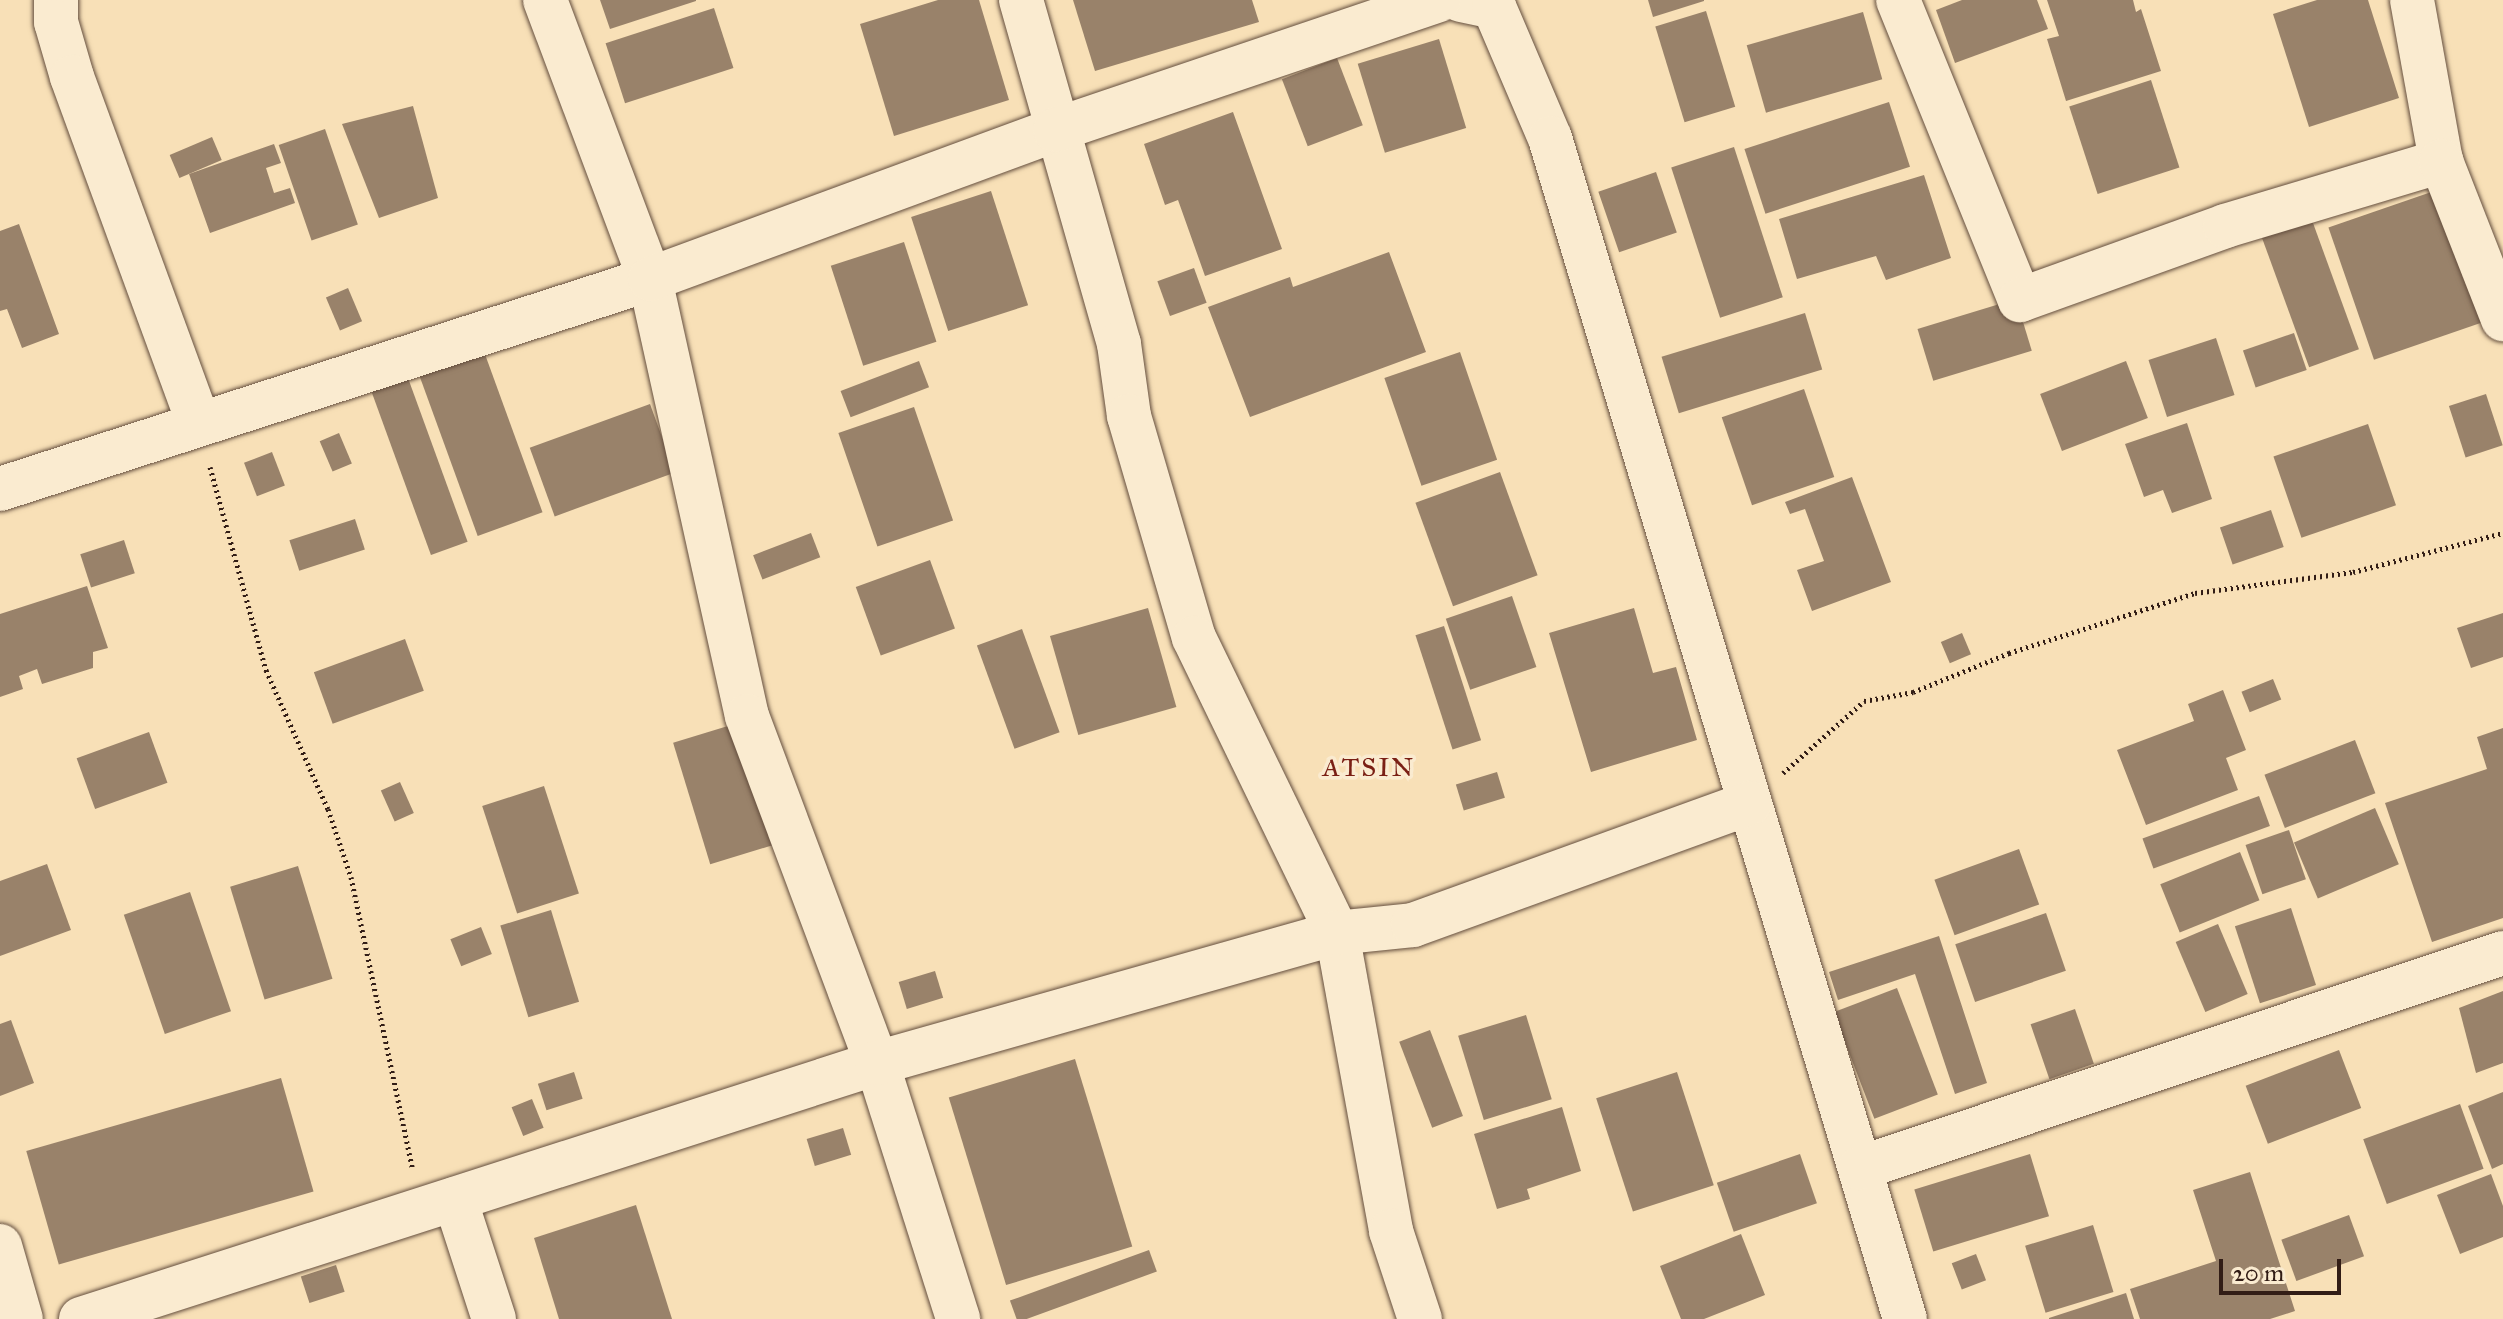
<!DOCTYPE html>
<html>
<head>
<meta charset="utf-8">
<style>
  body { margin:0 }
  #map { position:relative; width:2503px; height:1319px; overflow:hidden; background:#f8e0b7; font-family:"IM FELL Great Primer",serif }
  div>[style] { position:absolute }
  .building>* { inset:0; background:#99826a; transform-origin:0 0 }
  .path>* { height:5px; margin-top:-2.5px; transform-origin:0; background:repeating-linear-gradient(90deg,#321d16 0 2px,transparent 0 6px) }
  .roads { filter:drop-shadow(0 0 2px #644e3e) drop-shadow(0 0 2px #644e3e) }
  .minor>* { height:44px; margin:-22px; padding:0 22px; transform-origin:22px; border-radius:22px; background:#faebd0 }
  span { translate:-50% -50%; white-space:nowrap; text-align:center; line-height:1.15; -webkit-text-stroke:7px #faebd0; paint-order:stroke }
  .neighbourhood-label { font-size:26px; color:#7a1f14; letter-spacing:2px }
  .scale { position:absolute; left:2219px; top:1259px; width:122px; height:36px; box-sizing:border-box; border:4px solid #321d16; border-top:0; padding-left:10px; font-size:24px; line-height:28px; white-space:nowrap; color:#321d16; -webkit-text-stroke:6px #faebd0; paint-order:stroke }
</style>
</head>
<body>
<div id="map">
  <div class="building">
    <i style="clip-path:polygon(600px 0,696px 0,696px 1px,610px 29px)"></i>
    <i style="clip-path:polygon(938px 0,979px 0,1009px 100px,894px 136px,860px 24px)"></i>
    <i style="clip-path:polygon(1073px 0,1252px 0,1259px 22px,1095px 71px)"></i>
    <i style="clip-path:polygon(1648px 0,1704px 0,1704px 1px,1653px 17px)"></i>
    <i style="clip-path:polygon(1962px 0,2037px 0,2048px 29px,1955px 63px,1936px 10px)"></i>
    <i style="clip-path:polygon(2047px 0,2133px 0,2136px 12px,2141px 9px,2161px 71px,2066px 101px,2047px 39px,2059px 36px)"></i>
    <i style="clip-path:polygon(2317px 0,2368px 0,2399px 98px,2309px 127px,2273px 14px)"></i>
    <i style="left:714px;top:8px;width:63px;height:114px;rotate:72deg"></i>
    <i style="left:1706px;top:11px;width:100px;height:53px;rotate:73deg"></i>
    <i style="left:1863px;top:12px;width:70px;height:121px;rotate:74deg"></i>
    <i style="left:1439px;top:39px;width:93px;height:85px;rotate:73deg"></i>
    <i style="left:1337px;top:58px;width:72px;height:59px;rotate:69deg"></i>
    <i style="left:2151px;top:80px;width:92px;height:86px;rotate:72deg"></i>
    <i style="left:1889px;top:102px;width:68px;height:152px;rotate:72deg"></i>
    <i style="clip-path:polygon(413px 106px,438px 198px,379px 218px,342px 124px)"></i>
    <i style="clip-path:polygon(1233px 112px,1282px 249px,1205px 276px,1178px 200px,1165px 205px,1144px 144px)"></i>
    <i style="left:325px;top:129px;width:101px;height:49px;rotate:71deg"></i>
    <i style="left:212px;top:137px;width:25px;height:46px;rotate:67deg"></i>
    <i style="clip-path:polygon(274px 144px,281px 163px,266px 168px,274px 193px,290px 188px,295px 203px,210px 233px,189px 174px)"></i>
    <i style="left:1734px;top:147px;width:158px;height:66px;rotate:72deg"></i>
    <i style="left:1656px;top:172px;width:64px;height:61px;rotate:71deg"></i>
    <i style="clip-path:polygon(1924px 175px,1951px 258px,1886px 280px,1876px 256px,1797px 279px,1779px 219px)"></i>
    <i style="left:2440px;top:189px;width:140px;height:118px;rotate:71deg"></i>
    <i style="left:991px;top:191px;width:120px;height:84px;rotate:72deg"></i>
    <i style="left:2309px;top:212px;width:146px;height:53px;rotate:70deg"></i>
    <i style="clip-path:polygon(19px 224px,59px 334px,22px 348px,7px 309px,0 311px,0 231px)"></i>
    <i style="left:904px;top:242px;width:105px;height:77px;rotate:72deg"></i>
    <i style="clip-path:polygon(1389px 252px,1426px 352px,1250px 417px,1208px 307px,1290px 277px,1293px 287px)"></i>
    <i style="left:1194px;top:268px;width:37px;height:39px;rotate:70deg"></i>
    <i style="left:348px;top:288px;width:36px;height:24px;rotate:67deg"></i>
    <i style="left:2016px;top:299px;width:54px;height:103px;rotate:73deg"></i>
    <i style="left:1805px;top:313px;width:59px;height:150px;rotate:73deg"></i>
    <i style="left:2294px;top:333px;width:39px;height:54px;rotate:71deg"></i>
    <i style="left:2216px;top:338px;width:60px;height:71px;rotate:72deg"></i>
    <i style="left:482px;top:346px;width:177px;height:69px;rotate:70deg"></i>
    <i style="left:1460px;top:352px;width:114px;height:80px;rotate:71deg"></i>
    <i style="left:919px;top:361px;width:28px;height:84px;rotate:69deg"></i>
    <i style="left:2126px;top:361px;width:61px;height:92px;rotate:69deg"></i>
    <i style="left:404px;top:367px;width:186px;height:39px;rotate:70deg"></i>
    <i style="left:1804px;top:389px;width:93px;height:87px;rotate:71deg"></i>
    <i style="left:2486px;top:394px;width:54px;height:39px;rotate:72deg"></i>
    <i style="left:650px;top:404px;width:73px;height:128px;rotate:70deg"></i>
    <i style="left:914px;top:407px;width:120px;height:80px;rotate:71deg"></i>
    <i style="clip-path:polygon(2187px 423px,2212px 499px,2172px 513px,2163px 490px,2144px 497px,2125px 444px)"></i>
    <i style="left:2368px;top:424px;width:86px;height:100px;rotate:71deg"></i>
    <i style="left:339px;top:433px;width:33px;height:21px;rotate:67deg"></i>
    <i style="left:272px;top:452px;width:36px;height:30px;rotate:69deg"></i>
    <i style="left:1500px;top:472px;width:110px;height:90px;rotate:70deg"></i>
    <i style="clip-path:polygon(1852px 477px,1891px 582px,1812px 611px,1797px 570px,1824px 561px,1805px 509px,1790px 514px,1785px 502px)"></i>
    <i style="left:2271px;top:510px;width:39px;height:54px;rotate:71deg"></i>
    <i style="left:355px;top:519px;width:32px;height:69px;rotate:72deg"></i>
    <i style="left:811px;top:533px;width:26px;height:62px;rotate:69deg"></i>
    <i style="left:124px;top:540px;width:35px;height:46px;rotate:72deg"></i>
    <i style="left:930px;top:560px;width:73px;height:79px;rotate:70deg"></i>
    <i style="clip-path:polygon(87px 586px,108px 648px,93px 652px,93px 668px,42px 684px,37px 669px,19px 676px,23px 689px,0 697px,0 614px)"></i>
    <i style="left:1512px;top:596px;width:75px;height:70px;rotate:71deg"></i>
    <i style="left:1148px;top:608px;width:103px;height:102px;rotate:74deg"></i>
    <i style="clip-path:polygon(1634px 608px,1653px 673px,1676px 667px,1697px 740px,1591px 772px,1549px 633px)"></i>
    <i style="clip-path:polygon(2503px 613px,2503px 657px,2471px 668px,2457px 628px)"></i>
    <i style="left:1444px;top:626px;width:120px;height:30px;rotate:72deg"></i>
    <i style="left:1022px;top:629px;width:110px;height:48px;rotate:70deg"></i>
    <i style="left:1962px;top:633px;width:23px;height:23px;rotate:67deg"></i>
    <i style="left:405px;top:639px;width:55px;height:97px;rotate:70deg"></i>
    <i style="left:2273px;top:679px;width:22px;height:34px;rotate:68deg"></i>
    <i style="clip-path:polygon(2223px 690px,2246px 750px,2226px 758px,2238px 790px,2146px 825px,2117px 750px,2194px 721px,2188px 704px)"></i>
    <i style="left:741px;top:722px;width:127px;height:71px;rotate:73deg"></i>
    <i style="clip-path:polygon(2503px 728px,2503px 918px,2432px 942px,2385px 803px,2487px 769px,2477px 737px)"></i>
    <i style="left:149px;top:732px;width:54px;height:77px;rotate:70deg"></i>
    <i style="left:2355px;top:740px;width:57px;height:97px;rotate:69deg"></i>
    <i style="left:1497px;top:772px;width:27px;height:43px;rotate:73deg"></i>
    <i style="left:400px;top:782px;width:34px;height:21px;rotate:66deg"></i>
    <i style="left:544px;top:786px;width:113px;height:65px;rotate:72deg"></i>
    <i style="left:2259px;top:796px;width:32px;height:124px;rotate:70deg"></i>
    <i style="left:2375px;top:808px;width:61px;height:88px;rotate:67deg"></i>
    <i style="left:2289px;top:830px;width:52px;height:46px;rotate:71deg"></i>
    <i style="left:2019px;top:849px;width:59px;height:90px;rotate:70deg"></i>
    <i style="left:2240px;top:852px;width:52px;height:86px;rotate:68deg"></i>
    <i style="clip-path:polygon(47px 864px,71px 930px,0 956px,0 881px)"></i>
    <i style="left:298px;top:866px;width:118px;height:71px;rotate:73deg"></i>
    <i style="left:190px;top:892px;width:126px;height:70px;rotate:71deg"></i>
    <i style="left:2291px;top:908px;width:81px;height:59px;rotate:72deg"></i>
    <i style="left:551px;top:910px;width:96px;height:53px;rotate:73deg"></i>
    <i style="left:2046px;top:913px;width:61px;height:96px;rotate:71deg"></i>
    <i style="left:2218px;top:924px;width:76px;height:46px;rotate:67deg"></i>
    <i style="left:481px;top:927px;width:29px;height:33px;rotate:68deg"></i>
    <i style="clip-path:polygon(1939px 936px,1987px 1083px,1955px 1094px,1915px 974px,1838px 1000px,1829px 972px)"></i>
    <i style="left:935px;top:971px;width:28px;height:38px;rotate:73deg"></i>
    <i style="left:1897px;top:988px;width:114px;height:68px;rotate:69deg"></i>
    <i style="clip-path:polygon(2503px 991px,2503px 1063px,2476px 1073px,2459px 1008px)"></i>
    <i style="left:2075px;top:1009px;width:58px;height:47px;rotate:71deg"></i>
    <i style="left:1526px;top:1015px;width:88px;height:71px;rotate:73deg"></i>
    <i style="clip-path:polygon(11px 1020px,34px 1083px,0 1096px,0 1024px)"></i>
    <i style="left:1430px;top:1030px;width:92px;height:33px;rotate:69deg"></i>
    <i style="left:2339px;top:1050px;width:62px;height:100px;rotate:69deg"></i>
    <i style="left:1075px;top:1059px;width:196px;height:132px;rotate:73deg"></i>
    <i style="left:574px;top:1072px;width:28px;height:38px;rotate:72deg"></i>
    <i style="left:1677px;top:1072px;width:119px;height:85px;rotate:72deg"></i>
    <i style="left:281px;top:1078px;width:118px;height:265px;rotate:74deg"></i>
    <i style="clip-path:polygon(2503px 1092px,2503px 1164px,2492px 1169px,2468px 1106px)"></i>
    <i style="left:532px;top:1099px;width:31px;height:22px;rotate:68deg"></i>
    <i style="left:2460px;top:1104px;width:69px;height:103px;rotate:70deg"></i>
    <i style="clip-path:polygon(1562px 1107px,1581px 1171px,1527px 1189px,1530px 1199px,1497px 1209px,1474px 1134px)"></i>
    <i style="left:843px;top:1128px;width:28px;height:38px;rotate:73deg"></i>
    <i style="left:1800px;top:1154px;width:52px;height:88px;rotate:71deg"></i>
    <i style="left:2030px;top:1154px;width:65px;height:121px;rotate:73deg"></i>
    <i style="clip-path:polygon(2250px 1172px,2295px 1311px,2270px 1319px,2140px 1319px,2130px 1289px,2216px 1261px,2193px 1190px)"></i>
    <i style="clip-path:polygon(2491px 1174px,2503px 1206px,2503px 1237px,2460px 1254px,2437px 1195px)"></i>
    <i style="clip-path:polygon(636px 1205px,672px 1319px,559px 1319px,534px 1238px)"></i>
    <i style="left:2349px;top:1215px;width:44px;height:72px;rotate:70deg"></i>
    <i style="left:2093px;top:1225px;width:70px;height:71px;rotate:73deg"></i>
    <i style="clip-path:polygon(1741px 1234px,1765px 1295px,1704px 1319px,1681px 1319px,1660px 1266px)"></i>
    <i style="left:1149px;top:1250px;width:23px;height:148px;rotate:70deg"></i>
    <i style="left:1976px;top:1254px;width:28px;height:26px;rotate:69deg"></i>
    <i style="left:336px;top:1265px;width:28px;height:37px;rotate:72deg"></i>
    <i style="clip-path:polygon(2126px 1293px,2134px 1319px,2049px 1319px,2049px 1318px)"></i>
  </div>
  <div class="path">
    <i style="left:210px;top:467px;width:211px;rotate:74.6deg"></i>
    <i style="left:266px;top:670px;width:152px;rotate:66deg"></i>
    <i style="left:328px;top:809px;width:72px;rotate:71.3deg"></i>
    <i style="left:351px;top:877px;width:299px;rotate:78.1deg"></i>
    <i style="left:1783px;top:773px;width:108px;rotate:-41.6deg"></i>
    <i style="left:1864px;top:701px;width:50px;rotate:-10.4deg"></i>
    <i style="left:1913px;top:692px;width:104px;rotate:-22.1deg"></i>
    <i style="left:2009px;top:653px;width:195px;rotate:-17.9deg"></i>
    <i style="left:2195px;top:593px;width:159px;rotate:-7.6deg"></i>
    <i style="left:2353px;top:572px;width:155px;rotate:-14.6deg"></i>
  </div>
  <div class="roads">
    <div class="minor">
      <i style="left:56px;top:0;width:22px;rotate:90deg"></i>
      <i style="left:56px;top:22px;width:57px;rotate:73.8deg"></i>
      <i style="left:72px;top:77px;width:366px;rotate:69.9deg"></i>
      <i style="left:545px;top:0;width:298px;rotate:69.4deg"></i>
      <i style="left:650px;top:279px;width:448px;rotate:77.5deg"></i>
      <i style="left:747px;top:716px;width:371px;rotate:69.5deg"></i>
      <i style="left:877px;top:1063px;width:269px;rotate:72.4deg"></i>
      <i style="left:1021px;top:0;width:358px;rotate:74.1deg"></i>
      <i style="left:1119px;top:344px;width:73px;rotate:82.1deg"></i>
      <i style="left:1129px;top:416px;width:231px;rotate:73.7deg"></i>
      <i style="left:1194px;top:638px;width:328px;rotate:64.1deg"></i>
      <i style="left:1337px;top:933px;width:303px;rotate:79.7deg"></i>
      <i style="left:1391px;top:1231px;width:93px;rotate:71.8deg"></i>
      <i style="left:1461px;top:0;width:34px;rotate:12deg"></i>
      <i style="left:1494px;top:7px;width:142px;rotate:66.9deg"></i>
      <i style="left:1550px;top:138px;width:1233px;rotate:73.27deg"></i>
      <i style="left:1898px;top:0;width:324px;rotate:67.9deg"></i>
      <i style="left:2020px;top:300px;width:218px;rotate:-19.8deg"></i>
      <i style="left:2225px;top:226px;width:226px;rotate:-16.7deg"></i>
      <i style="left:2412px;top:0;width:164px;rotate:79.8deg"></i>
      <i style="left:2441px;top:161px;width:170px;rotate:68.6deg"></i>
      <i style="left:0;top:489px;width:683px;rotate:-17.9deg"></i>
      <i style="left:650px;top:279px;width:432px;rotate:-20.2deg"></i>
      <i style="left:1055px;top:130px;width:405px;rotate:-18.7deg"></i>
      <i style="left:1860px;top:1168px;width:678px;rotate:-18.49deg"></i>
      <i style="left:455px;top:1199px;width:126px;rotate:72deg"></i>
      <i style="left:0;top:1246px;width:76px;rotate:74deg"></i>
      <i style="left:81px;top:1319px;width:836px;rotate:-17.83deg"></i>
      <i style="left:877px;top:1063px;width:478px;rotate:-15.8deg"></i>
      <i style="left:1337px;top:933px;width:76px;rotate:-6deg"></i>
      <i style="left:1413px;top:925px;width:358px;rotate:-19.9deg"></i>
    </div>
  </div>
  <div class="neighbourhood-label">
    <span style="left:1369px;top:768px">ATSIN</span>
  </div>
  <div class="scale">20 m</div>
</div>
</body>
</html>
